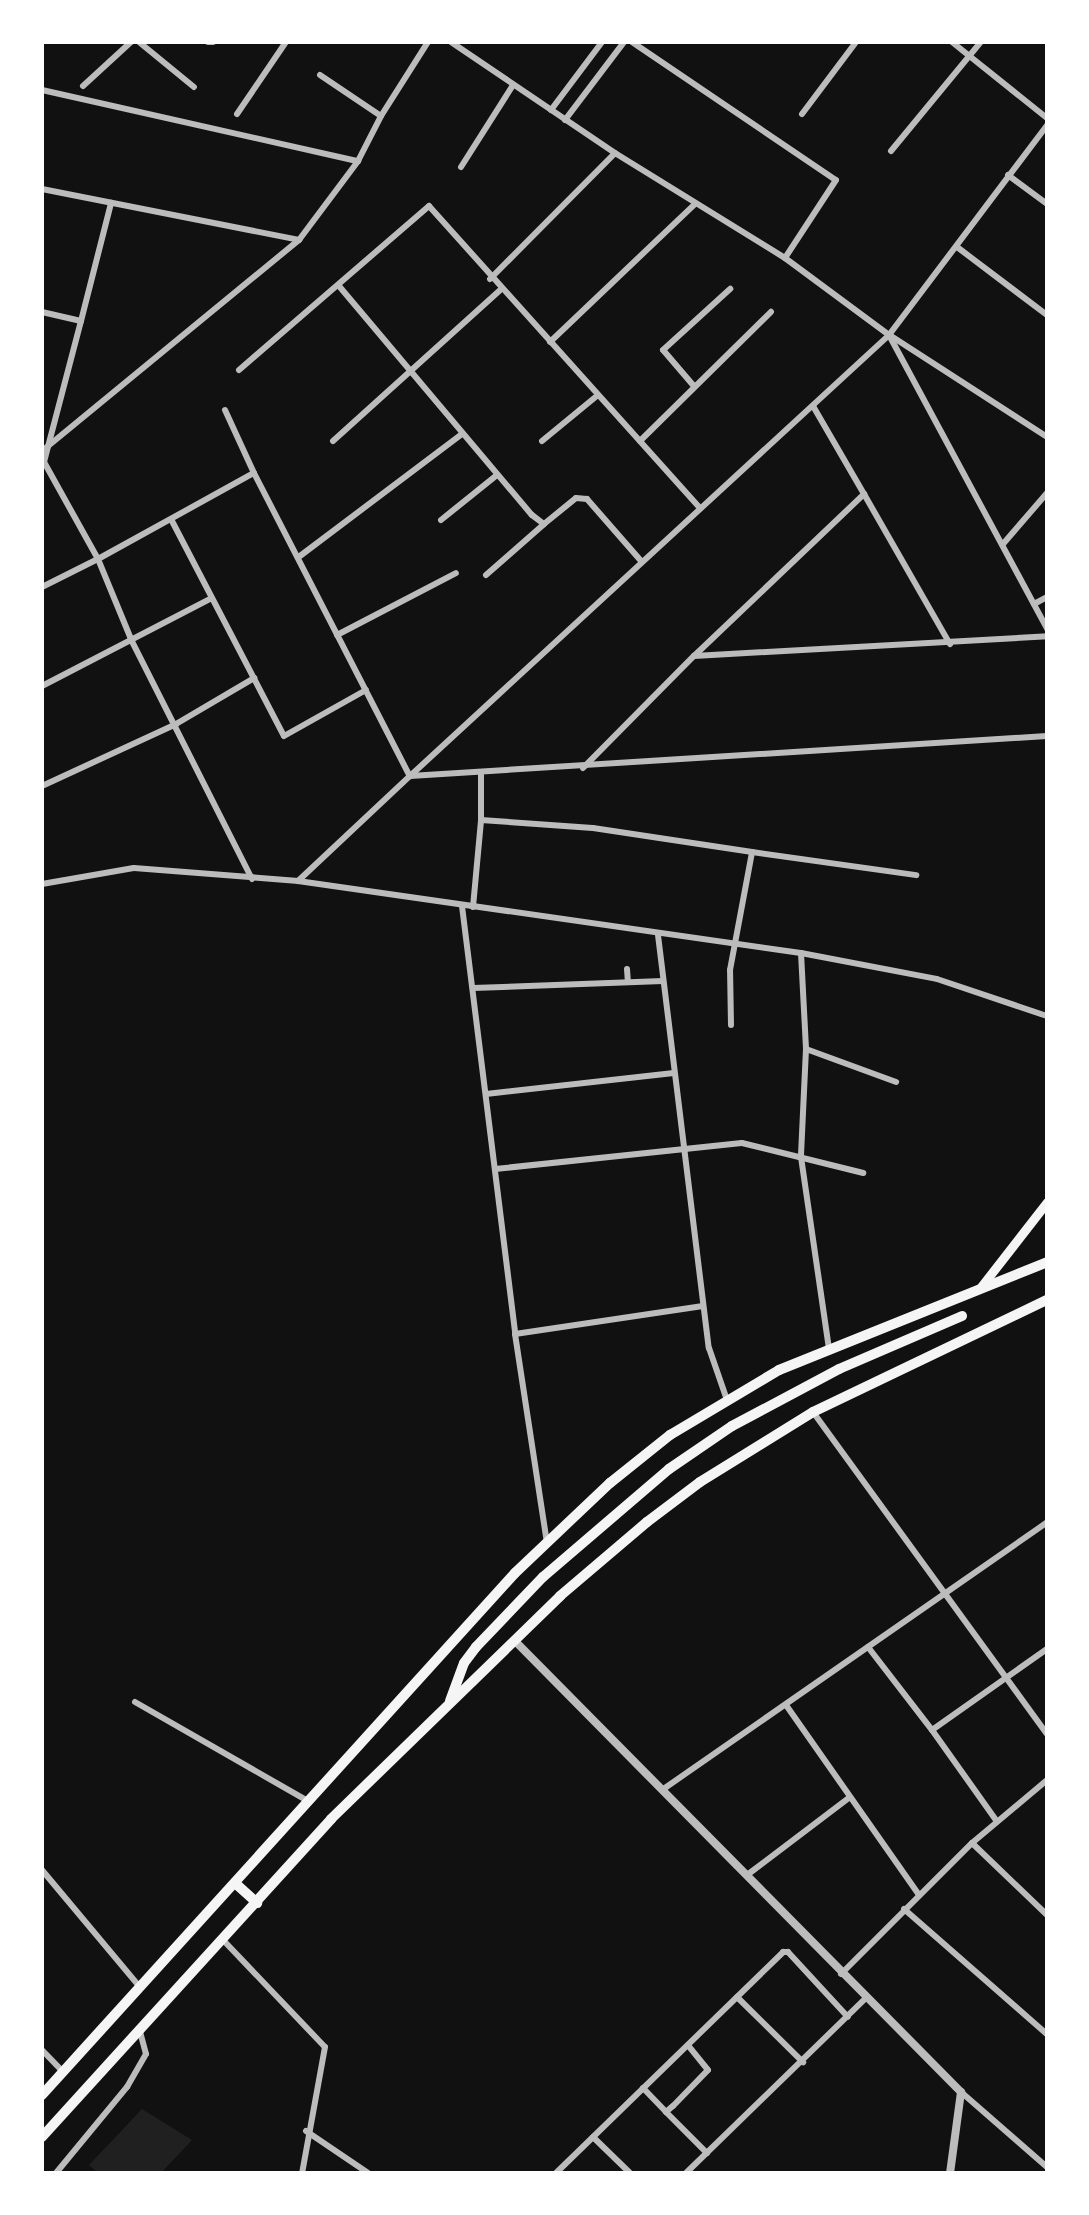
<!DOCTYPE html>
<html>
<head>
<meta charset="utf-8">
<style>
  body { margin:0 }
  #map { position:relative; width:1089px; height:2215px; overflow:hidden; background:#111; font-family:Arial,sans-serif }
  div>[style] { position:absolute }
  .green>* { inset:0; background:#202020 }
  .minor>* { height:6px; margin:-3px; padding:0 3px; transform-origin:3px; border-radius:3px; background:#bcbcbc }
  .tertiary>* { height:8px; margin:-4px; padding:0 4px; transform-origin:4px; border-radius:4px; background:#bcbcbc }
  .secondary>* { height:9px; margin:-4.5px; padding:0 4.5px; transform-origin:4.5px; border-radius:4.5px; background:#f5f5f5 }
  .trunk>* { height:10px; margin:-5px; padding:0 5px; transform-origin:5px; border-radius:5px; background:#f5f5f5 }
  span { translate:-50% -50%; white-space:nowrap; text-align:center; line-height:1.15; -webkit-text-stroke:5px #fff; paint-order:stroke }
  .frame { position:absolute; inset:0; border:44px solid #fff; pointer-events:none }
</style>
</head>
<body>
<div id="map">
  <div class="green">
    <i style="clip-path:polygon(142px 2109px,192px 2140px,161px 2173px,98px 2173px,89px 2165px)"></i>
  </div>
  <div class="minor">
    <i style="left:139px;top:42px;width:71px;rotate:39.3deg"></i>
    <i style="left:208px;top:42px;width:5px"></i>
    <i style="left:451px;top:42px;width:198px;rotate:34.1deg"></i>
    <i style="left:615px;top:153px;width:200px;rotate:31.7deg"></i>
    <i style="left:785px;top:258px;width:129px;rotate:36.5deg"></i>
    <i style="left:889px;top:335px;width:334px;rotate:61.7deg"></i>
    <i style="left:632px;top:42px;width:246px;rotate:34.1deg"></i>
    <i style="left:836px;top:180px;width:93px;rotate:123.2deg"></i>
    <i style="left:952px;top:42px;width:122px;rotate:38.7deg"></i>
    <i style="left:320px;top:75px;width:73px;rotate:33.9deg"></i>
    <i style="left:83px;top:86px;width:65px;rotate:-42.5deg"></i>
    <i style="left:42px;top:90px;width:324px;rotate:12.7deg"></i>
    <i style="left:551px;top:110px;width:85px;rotate:-53.1deg"></i>
    <i style="left:237px;top:114px;width:87px;rotate:-55.8deg"></i>
    <i style="left:802px;top:114px;width:90px;rotate:-53.1deg"></i>
    <i style="left:565px;top:120px;width:98px;rotate:-52.9deg"></i>
    <i style="left:891px;top:151px;width:141px;rotate:-50.5deg"></i>
    <i style="left:461px;top:167px;width:97px;rotate:-57.6deg"></i>
    <i style="left:1008px;top:175px;width:49px;rotate:36.6deg"></i>
    <i style="left:42px;top:189px;width:262px;rotate:11.2deg"></i>
    <i style="left:299px;top:240px;width:99px;rotate:-53.2deg"></i>
    <i style="left:358px;top:161px;width:51px;rotate:-62.9deg"></i>
    <i style="left:381px;top:116px;width:88px;rotate:-57.6deg"></i>
    <i style="left:957px;top:247px;width:113px;rotate:37.1deg"></i>
    <i style="left:490px;top:279px;width:177px;rotate:-45.2deg"></i>
    <i style="left:339px;top:286px;width:299px;rotate:49.9deg"></i>
    <i style="left:532px;top:515px;width:15px;rotate:37deg"></i>
    <i style="left:544px;top:524px;width:41px;rotate:-39.1deg"></i>
    <i style="left:576px;top:498px;width:11px;rotate:5deg"></i>
    <i style="left:587px;top:499px;width:82px;rotate:48.9deg"></i>
    <i style="left:42px;top:312px;width:40px;rotate:13deg"></i>
    <i style="left:81px;top:321px;width:122px;rotate:-75.7deg"></i>
    <i style="left:891px;top:336px;width:186px;rotate:32.9deg"></i>
    <i style="left:550px;top:342px;width:200px;rotate:-43.6deg"></i>
    <i style="left:239px;top:370px;width:251px;rotate:-40.8deg"></i>
    <i style="left:429px;top:206px;width:406px;rotate:48.1deg"></i>
    <i style="left:693px;top:385px;width:46px;rotate:-130.6deg"></i>
    <i style="left:663px;top:350px;width:91px;rotate:-42.3deg"></i>
    <i style="left:813px;top:406px;width:102px;rotate:59.9deg"></i>
    <i style="left:225px;top:410px;width:69px;rotate:65.3deg"></i>
    <i style="left:333px;top:441px;width:225px;rotate:-42.1deg"></i>
    <i style="left:542px;top:441px;width:72px;rotate:-39.4deg"></i>
    <i style="left:640px;top:441px;width:184px;rotate:-44.6deg"></i>
    <i style="left:42px;top:451px;width:333px;rotate:-39.4deg"></i>
    <i style="left:441px;top:520px;width:72px;rotate:-38.8deg"></i>
    <i style="left:172px;top:521px;width:242px;rotate:62.5deg"></i>
    <i style="left:284px;top:736px;width:94px;rotate:-29.3deg"></i>
    <i style="left:1003px;top:544px;width:67px;rotate:-49.2deg"></i>
    <i style="left:300px;top:556px;width:203px;rotate:-37deg"></i>
    <i style="left:486px;top:575px;width:77px;rotate:-41.3deg"></i>
    <i style="left:42px;top:587px;width:63px;rotate:-26.6deg"></i>
    <i style="left:98px;top:559px;width:111px;rotate:-119.1deg"></i>
    <i style="left:44px;top:462px;width:146px;rotate:-75.3deg"></i>
    <i style="left:1034px;top:604px;width:15px;rotate:-28deg"></i>
    <i style="left:337px;top:635px;width:134px;rotate:-27.5deg"></i>
    <i style="left:694px;top:656px;width:235px;rotate:-43.6deg"></i>
    <i style="left:864px;top:494px;width:173px;rotate:60.2deg"></i>
    <i style="left:42px;top:686px;width:191px;rotate:-27.4deg"></i>
    <i style="left:583px;top:768px;width:158px;rotate:-45.3deg"></i>
    <i style="left:694px;top:656px;width:354px;rotate:-3.2deg"></i>
    <i style="left:42px;top:786px;width:148px;rotate:-24.8deg"></i>
    <i style="left:176px;top:724px;width:91px;rotate:-30.5deg"></i>
    <i style="left:481px;top:820px;width:46px;rotate:-90deg"></i>
    <i style="left:252px;top:879px;width:269px;rotate:-116.8deg"></i>
    <i style="left:131px;top:639px;width:87px;rotate:-112.4deg"></i>
    <i style="left:98px;top:559px;width:178px;rotate:-28.9deg"></i>
    <i style="left:254px;top:473px;width:341px;rotate:62.8deg"></i>
    <i style="left:410px;top:776px;width:651px;rotate:-42.63deg"></i>
    <i style="left:889px;top:335px;width:263px;rotate:-53deg"></i>
    <i style="left:298px;top:881px;width:154px;rotate:-43.2deg"></i>
    <i style="left:410px;top:776px;width:638px;rotate:-3.59deg"></i>
    <i style="left:42px;top:884px;width:93px;rotate:-9.9deg"></i>
    <i style="left:134px;top:868px;width:165px;rotate:4.5deg"></i>
    <i style="left:298px;top:881px;width:508px;rotate:8.15deg"></i>
    <i style="left:801px;top:953px;width:138px;rotate:10.8deg"></i>
    <i style="left:937px;top:979px;width:116px;rotate:18.6deg"></i>
    <i style="left:462px;top:906px;width:431px;rotate:82.9deg"></i>
    <i style="left:515px;top:1334px;width:210px;rotate:81.3deg"></i>
    <i style="left:473px;top:907px;width:87px;rotate:-84.7deg"></i>
    <i style="left:481px;top:820px;width:112px;rotate:4.1deg"></i>
    <i style="left:593px;top:828px;width:161px;rotate:8.6deg"></i>
    <i style="left:658px;top:935px;width:416px;rotate:83deg"></i>
    <i style="left:709px;top:1348px;width:55px;rotate:70.9deg"></i>
    <i style="left:801px;top:953px;width:96px;rotate:87deg"></i>
    <i style="left:806px;top:1049px;width:108px;rotate:92.7deg"></i>
    <i style="left:801px;top:1157px;width:193px;rotate:81.7deg"></i>
    <i style="left:627px;top:969px;width:13px;rotate:86deg"></i>
    <i style="left:473px;top:988px;width:190px;rotate:-2.1deg"></i>
    <i style="left:731px;top:1025px;width:55px;rotate:-91deg"></i>
    <i style="left:730px;top:970px;width:120px;rotate:-79.4deg"></i>
    <i style="left:752px;top:852px;width:166px;rotate:8deg"></i>
    <i style="left:806px;top:1049px;width:96px;rotate:20.1deg"></i>
    <i style="left:486px;top:1094px;width:189px;rotate:-6.4deg"></i>
    <i style="left:495px;top:1169px;width:248px;rotate:-6deg"></i>
    <i style="left:742px;top:1143px;width:125px;rotate:13.9deg"></i>
    <i style="left:515px;top:1334px;width:190px;rotate:-8.5deg"></i>
    <i style="left:813px;top:1412px;width:398px;rotate:54deg"></i>
    <i style="left:868px;top:1647px;width:105px;rotate:52.4deg"></i>
    <i style="left:932px;top:1730px;width:141px;rotate:-35.2deg"></i>
    <i style="left:135px;top:1702px;width:197px;rotate:29.8deg"></i>
    <i style="left:786px;top:1705px;width:232px;rotate:55deg"></i>
    <i style="left:932px;top:1730px;width:110px;rotate:54.6deg"></i>
    <i style="left:662px;top:1790px;width:469px;rotate:-34.8deg"></i>
    <i style="left:972px;top:1843px;width:104px;rotate:43.8deg"></i>
    <i style="left:42px;top:1870px;width:153px;rotate:50.1deg"></i>
    <i style="left:747px;top:1875px;width:129px;rotate:-37.1deg"></i>
    <i style="left:904px;top:1909px;width:190px;rotate:41.2deg"></i>
    <i style="left:224px;top:1941px;width:146px;rotate:46.4deg"></i>
    <i style="left:325px;top:2047px;width:128px;rotate:100.3deg"></i>
    <i style="left:841px;top:1974px;width:185px;rotate:-45deg"></i>
    <i style="left:972px;top:1843px;width:98px;rotate:-40deg"></i>
    <i style="left:737px;top:1997px;width:93px;rotate:44.6deg"></i>
    <i style="left:42px;top:2050px;width:30px;rotate:46deg"></i>
    <i style="left:643px;top:2088px;width:33px;rotate:46deg"></i>
    <i style="left:666px;top:2112px;width:9px;rotate:-41deg"></i>
    <i style="left:673px;top:2106px;width:50px;rotate:-45.8deg"></i>
    <i style="left:708px;top:2070px;width:32px;rotate:-129deg"></i>
    <i style="left:961px;top:2092px;width:114px;rotate:41.1deg"></i>
    <i style="left:666px;top:2112px;width:58px;rotate:45deg"></i>
    <i style="left:306px;top:2131px;width:75px;rotate:34.1deg"></i>
    <i style="left:593px;top:2137px;width:52px;rotate:44.2deg"></i>
    <i style="left:56px;top:2173px;width:112px;rotate:-50.5deg"></i>
    <i style="left:127px;top:2087px;width:38px;rotate:-60deg"></i>
    <i style="left:146px;top:2054px;width:24px;rotate:-105deg"></i>
    <i style="left:556px;top:2173px;width:317px;rotate:-44.2deg"></i>
    <i style="left:783px;top:1952px;width:5px"></i>
    <i style="left:788px;top:1952px;width:88px;rotate:47.3deg"></i>
    <i style="left:686px;top:2173px;width:250px;rotate:-44.2deg"></i>
  </div>
  <div class="tertiary">
    <i style="left:514px;top:1640px;width:636px;rotate:45.32deg"></i>
    <i style="left:961px;top:2092px;width:82px;rotate:97.7deg"></i>
  </div>
  <div class="secondary">
    <i style="left:980px;top:1288px;width:109px;rotate:-52.1deg"></i>
  </div>
  <div class="trunk">
    <i style="left:450px;top:1701px;width:40px;rotate:-69.8deg"></i>
    <i style="left:464px;top:1663px;width:20px;rotate:-53deg"></i>
    <i style="left:476px;top:1647px;width:97px;rotate:-46.3deg"></i>
    <i style="left:543px;top:1577px;width:166px;rotate:-40.6deg"></i>
    <i style="left:669px;top:1469px;width:76px;rotate:-34.3deg"></i>
    <i style="left:732px;top:1426px;width:121px;rotate:-28deg"></i>
    <i style="left:839px;top:1369px;width:134px;rotate:-23.3deg"></i>
    <i style="left:235px;top:1883px;width:30px;rotate:42deg"></i>
    <i style="left:42px;top:2095px;width:704px;rotate:-47.82deg"></i>
    <i style="left:515px;top:1573px;width:131px;rotate:-43.5deg"></i>
    <i style="left:610px;top:1483px;width:77px;rotate:-38.7deg"></i>
    <i style="left:670px;top:1435px;width:127px;rotate:-30.8deg"></i>
    <i style="left:779px;top:1370px;width:289px;rotate:-21.9deg"></i>
    <i style="left:42px;top:2137px;width:430px;rotate:-47.7deg"></i>
    <i style="left:331px;top:1819px;width:320px;rotate:-44.2deg"></i>
    <i style="left:560px;top:1596px;width:114px;rotate:-40.4deg"></i>
    <i style="left:647px;top:1522px;width:66px;rotate:-37deg"></i>
    <i style="left:700px;top:1482px;width:133px;rotate:-31.8deg"></i>
    <i style="left:813px;top:1412px;width:259px;rotate:-25.6deg"></i>
  </div>
  <div class="frame"></div>
</div>
</body>
</html>
